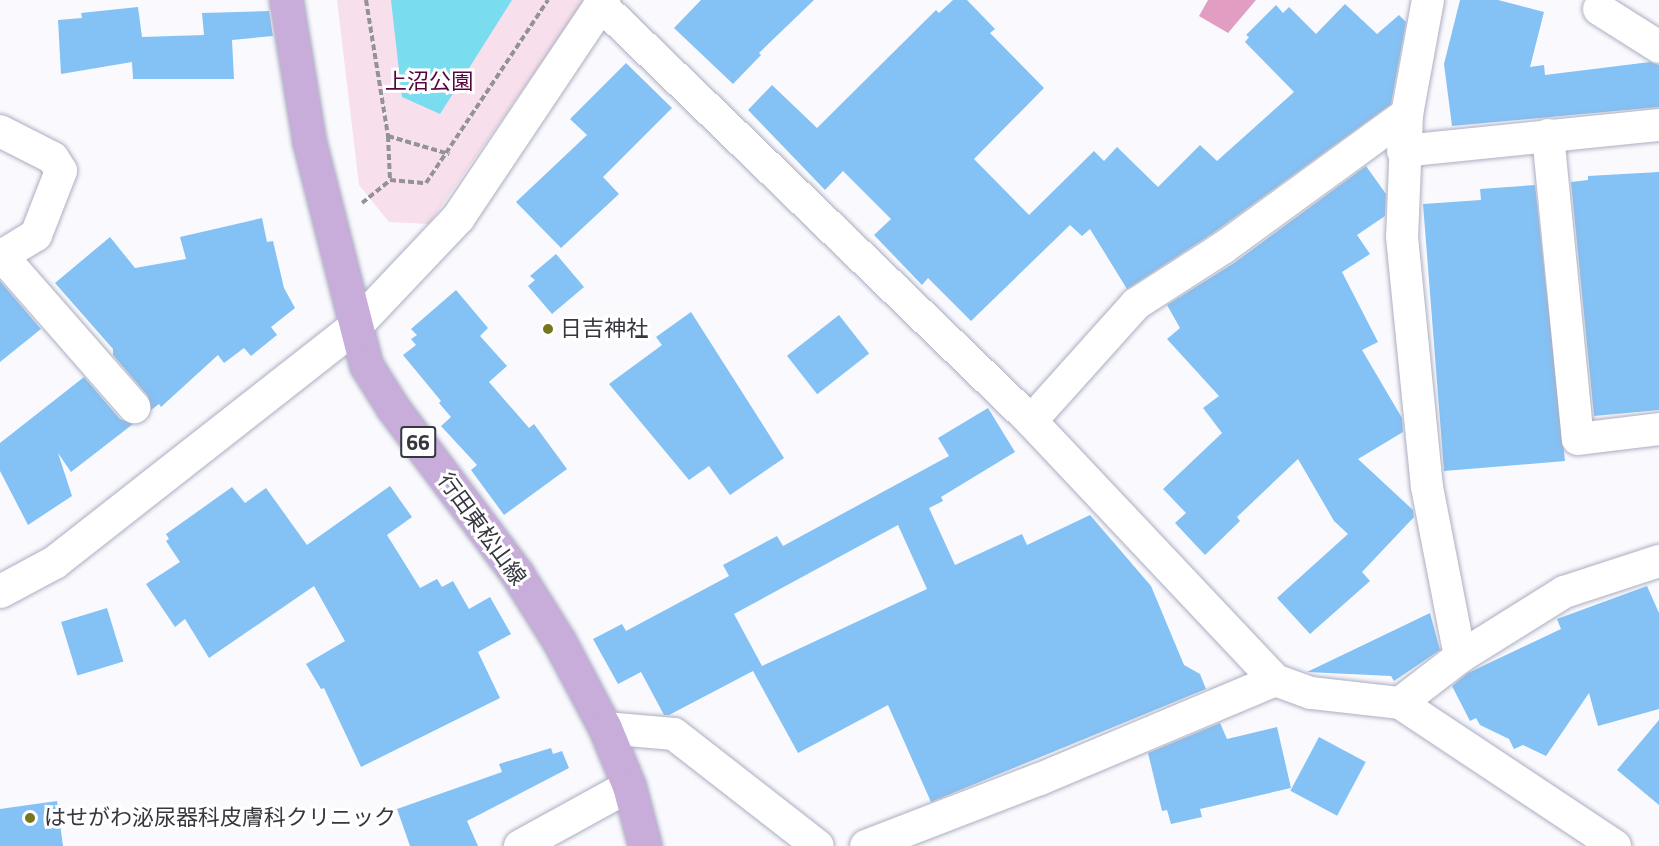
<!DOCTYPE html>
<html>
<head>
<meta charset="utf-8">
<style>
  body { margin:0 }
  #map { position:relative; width:1659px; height:846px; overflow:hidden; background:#fafafe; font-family:"Titillium Web","Noto Sans JP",sans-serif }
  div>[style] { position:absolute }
  .green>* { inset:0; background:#f8dfec }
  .forest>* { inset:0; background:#e29dc3 }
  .water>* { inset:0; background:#79dcef }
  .building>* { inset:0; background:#84c1f4; transform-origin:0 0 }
  .path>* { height:4px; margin-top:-2px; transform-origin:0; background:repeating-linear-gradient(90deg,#929299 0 6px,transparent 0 9px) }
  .roads { filter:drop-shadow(0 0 2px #abaec1) drop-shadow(0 0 2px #abaec1) }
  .minor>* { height:32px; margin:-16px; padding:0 16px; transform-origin:16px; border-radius:16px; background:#fff }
  .tertiary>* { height:33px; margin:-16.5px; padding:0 16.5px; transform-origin:16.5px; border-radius:16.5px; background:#fff }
  .primary>* { height:33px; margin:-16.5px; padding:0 16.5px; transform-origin:16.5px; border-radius:16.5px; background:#c8acda }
  .dots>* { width:16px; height:16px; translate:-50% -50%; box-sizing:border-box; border:3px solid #fff; border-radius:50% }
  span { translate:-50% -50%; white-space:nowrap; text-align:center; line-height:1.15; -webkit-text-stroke:6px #fff; paint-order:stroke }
  .shield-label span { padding:2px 4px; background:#fff; border:2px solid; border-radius:4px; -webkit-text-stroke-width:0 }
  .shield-label { font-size:21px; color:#36373f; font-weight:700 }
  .park-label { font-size:22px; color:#58043e }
  .poi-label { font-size:22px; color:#36373f }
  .left { translate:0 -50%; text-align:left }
  .street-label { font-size:22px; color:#36373f }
</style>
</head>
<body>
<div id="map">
  <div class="green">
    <i style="clip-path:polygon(337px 0,585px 0,429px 224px,389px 222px,359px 185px)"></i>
  </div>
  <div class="forest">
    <i style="clip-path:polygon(1208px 0,1256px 0,1228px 33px,1199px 16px)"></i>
  </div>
  <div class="water">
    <i style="clip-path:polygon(391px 0,512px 0,440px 114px,402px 97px)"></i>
  </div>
  <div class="building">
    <i style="clip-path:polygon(701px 0,814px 0,759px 53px,761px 55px,733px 84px,674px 28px)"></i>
    <i style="clip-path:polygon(953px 0,967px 0,995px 29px,990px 33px,1044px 88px,974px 159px,1029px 215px,1094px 151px,1104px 161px,1117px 147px,1158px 187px,1200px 145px,1217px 161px,1294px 92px,1245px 42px,1249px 37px,1246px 35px,1276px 5px,1283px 13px,1289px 7px,1316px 34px,1345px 4px,1377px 34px,1399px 15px,1406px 22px,1391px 104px,1213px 233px,1127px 289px,1090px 229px,1082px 236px,1070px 225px,971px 321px,928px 278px,922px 285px,874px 235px,891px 219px,843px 171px,825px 190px,748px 110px,772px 85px,817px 128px,936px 10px,939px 13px)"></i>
    <i style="clip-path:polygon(1460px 0,1498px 0,1544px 12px,1530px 67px,1544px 65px,1545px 75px,1650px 62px,1659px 65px,1659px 107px,1452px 126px,1444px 64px)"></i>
    <i style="clip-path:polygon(138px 7px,142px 37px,204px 35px,202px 13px,269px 11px,273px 36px,232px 40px,234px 79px,133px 79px,132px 62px,61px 74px,58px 20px,82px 18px,81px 13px)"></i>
    <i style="clip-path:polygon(626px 63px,672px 108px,603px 177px,619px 194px,561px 248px,516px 202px,587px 135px,570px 119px)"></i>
    <i style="clip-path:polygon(1366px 166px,1386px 194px,1385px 216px,1357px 235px,1370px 254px,1342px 272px,1378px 342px,1362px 350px,1402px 418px,1403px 432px,1358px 459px,1413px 510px,1414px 517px,1362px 572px,1370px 581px,1310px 634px,1277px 598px,1348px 534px,1334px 521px,1298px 459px,1237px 517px,1240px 521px,1205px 555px,1175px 523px,1186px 513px,1163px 489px,1222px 433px,1203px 408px,1219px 396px,1167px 339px,1180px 328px,1167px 305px,1234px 263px)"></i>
    <i style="clip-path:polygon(1659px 172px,1659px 410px,1594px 416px,1571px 182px,1588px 180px,1588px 176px)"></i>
    <i style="clip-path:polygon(1535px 185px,1565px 461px,1444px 471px,1423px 204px,1481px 200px,1480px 189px)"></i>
    <i style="clip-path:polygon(262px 218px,267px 242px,273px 241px,284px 288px,295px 308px,271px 327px,277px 335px,251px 356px,244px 348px,224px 363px,218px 355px,161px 407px,159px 404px,151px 410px,148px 396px,113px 355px,113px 349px,55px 283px,110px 237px,135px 268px,186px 259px,180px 237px)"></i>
    <i style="clip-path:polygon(556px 254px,584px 287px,552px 314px,528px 286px,535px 280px,530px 276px)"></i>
    <i style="clip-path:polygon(0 281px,41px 329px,0 362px)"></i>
    <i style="clip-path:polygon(456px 290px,488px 328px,480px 336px,507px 366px,489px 382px,529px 428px,534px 424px,567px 469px,504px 515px,471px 470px,477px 465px,441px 426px,451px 417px,439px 403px,441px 401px,403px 355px,416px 345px,411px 339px,417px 335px,411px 329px)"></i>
    <i style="clip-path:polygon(691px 312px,784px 458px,730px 495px,709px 466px,689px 480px,609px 384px,662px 345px,656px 337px)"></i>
    <i style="left:839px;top:315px;width:49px;height:66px;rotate:52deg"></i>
    <i style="clip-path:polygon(84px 377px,120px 419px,133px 424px,71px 472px,58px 453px,72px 496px,28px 525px,0 471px,0 443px)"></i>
    <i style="clip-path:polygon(evenodd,988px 408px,1015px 452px,941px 497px,943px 501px,929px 508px,955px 565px,1022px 534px,1027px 545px,1090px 515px,1151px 586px,1184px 665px,1200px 674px,1206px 689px,931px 802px,888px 705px,798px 753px,753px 671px,669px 715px,664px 715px,641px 672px,618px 684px,593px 639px,622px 624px,626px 631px,729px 576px,723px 565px,777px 536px,783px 546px,949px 456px,938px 438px,988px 408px,898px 525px,927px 589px,762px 666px,734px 614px,898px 525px)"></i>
    <i style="clip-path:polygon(390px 486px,412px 517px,387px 535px,420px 588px,437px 579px,442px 587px,453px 581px,469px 609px,490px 597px,511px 634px,478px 652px,500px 698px,361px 767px,324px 688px,321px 689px,306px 664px,345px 641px,314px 586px,209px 658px,185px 619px,175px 627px,146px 584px,180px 562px,166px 541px,169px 539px,166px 534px,232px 487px,245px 503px,266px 488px,307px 545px)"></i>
    <i style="clip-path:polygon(1647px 586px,1659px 613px,1659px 709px,1598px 726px,1589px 693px,1546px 756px,1523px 745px,1514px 749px,1509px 739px,1480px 725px,1476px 718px,1470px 721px,1452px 686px,1468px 673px,1561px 629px,1557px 619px)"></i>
    <i style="left:107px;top:608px;width:56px;height:48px;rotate:73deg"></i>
    <i style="clip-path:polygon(1430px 613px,1440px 650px,1394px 681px,1391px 676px,1307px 672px)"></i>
    <i style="clip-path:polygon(1659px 720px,1659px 805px,1617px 770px)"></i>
    <i style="clip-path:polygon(1220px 723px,1227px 739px,1277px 727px,1291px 788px,1200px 809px,1202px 817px,1171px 824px,1167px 810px,1162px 811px,1148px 753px)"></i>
    <i style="left:1319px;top:737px;width:53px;height:61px;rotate:28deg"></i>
    <i style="clip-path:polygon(551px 748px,553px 754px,562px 751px,569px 768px,467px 821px,478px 846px,410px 846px,397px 809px,502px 772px,499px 764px)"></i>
    <i style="clip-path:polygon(57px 801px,63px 846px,0 846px,0 809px)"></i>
  </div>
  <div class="path">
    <i style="left:366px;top:0;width:138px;rotate:80.8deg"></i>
    <i style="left:388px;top:136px;width:64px;rotate:16.4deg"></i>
    <i style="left:388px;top:136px;width:44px;rotate:87.4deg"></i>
    <i style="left:362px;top:203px;width:36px;rotate:-39deg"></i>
    <i style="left:390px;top:180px;width:36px;rotate:5deg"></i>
    <i style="left:426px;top:183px;width:220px;rotate:-56.3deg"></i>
  </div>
  <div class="roads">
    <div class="minor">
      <i style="left:1428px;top:0;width:116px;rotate:100.4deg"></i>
      <i style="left:1407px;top:114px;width:123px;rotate:92.3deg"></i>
      <i style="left:1402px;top:237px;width:251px;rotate:84.3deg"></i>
      <i style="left:1427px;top:487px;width:173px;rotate:79deg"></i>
      <i style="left:601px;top:5px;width:598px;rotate:44.05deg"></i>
      <i style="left:1031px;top:421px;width:356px;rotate:46.7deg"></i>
      <i style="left:1275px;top:680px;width:38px;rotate:20deg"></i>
      <i style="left:1311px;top:693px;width:90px;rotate:6.4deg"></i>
      <i style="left:1400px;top:703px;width:258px;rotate:33.6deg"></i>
      <i style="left:1599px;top:9px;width:71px;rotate:32.3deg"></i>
      <i style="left:0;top:131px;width:59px;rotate:27deg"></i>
      <i style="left:53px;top:158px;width:15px;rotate:58deg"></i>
      <i style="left:61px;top:171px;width:69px;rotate:111.3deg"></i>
      <i style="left:36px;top:235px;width:42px;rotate:148.6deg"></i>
      <i style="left:1548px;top:135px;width:305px;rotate:84.4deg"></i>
      <i style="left:1578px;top:439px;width:82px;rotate:-7deg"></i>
      <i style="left:1403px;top:151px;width:257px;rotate:-5.8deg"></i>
      <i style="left:2px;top:256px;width:201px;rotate:48.8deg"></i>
      <i style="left:1031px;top:421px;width:157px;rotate:-48.1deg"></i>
      <i style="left:1136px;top:304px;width:103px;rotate:-32.8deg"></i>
      <i style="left:1223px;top:248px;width:228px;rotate:-36.1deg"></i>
      <i style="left:1400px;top:703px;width:76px;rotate:-37.5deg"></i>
      <i style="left:1460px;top:657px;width:123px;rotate:-32deg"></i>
      <i style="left:1564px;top:592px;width:100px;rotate:-18.1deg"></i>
      <i style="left:605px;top:728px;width:69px;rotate:5deg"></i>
      <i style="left:674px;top:734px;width:182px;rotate:37.9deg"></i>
      <i style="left:520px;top:846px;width:124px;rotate:-28.8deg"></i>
      <i style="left:866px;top:846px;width:186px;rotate:-21.1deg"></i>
      <i style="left:1040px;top:779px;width:255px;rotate:-22.8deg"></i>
    </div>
    <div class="tertiary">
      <i style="left:0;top:591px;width:61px;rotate:-28.2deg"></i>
      <i style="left:54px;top:562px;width:381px;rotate:-38.1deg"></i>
      <i style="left:354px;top:327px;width:151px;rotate:-46.6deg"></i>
      <i style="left:458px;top:217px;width:261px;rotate:-56.2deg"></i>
    </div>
    <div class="primary">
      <i style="left:286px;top:0;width:143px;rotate:80.7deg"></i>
      <i style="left:309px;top:141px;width:231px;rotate:75.7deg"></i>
      <i style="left:366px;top:365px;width:51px;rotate:57.9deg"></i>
      <i style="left:393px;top:408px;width:207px;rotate:53.2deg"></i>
      <i style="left:517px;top:574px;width:79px;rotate:57.9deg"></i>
      <i style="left:559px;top:641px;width:98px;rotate:62.1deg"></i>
      <i style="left:605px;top:728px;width:63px;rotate:67.5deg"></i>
      <i style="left:629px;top:786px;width:62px;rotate:75.1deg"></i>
    </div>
  </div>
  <div class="dots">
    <i style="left:548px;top:329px;background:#76781f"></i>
    <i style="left:30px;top:818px;background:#76781f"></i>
  </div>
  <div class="shield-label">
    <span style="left:418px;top:442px">66</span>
  </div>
  <div class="park-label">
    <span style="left:429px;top:82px">上沼公園</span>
  </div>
  <div class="poi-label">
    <span class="left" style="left:560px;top:329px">日吉神社</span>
    <span class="left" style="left:44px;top:818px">はせがわ泌尿器科皮膚科クリニック</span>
  </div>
  <div class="street-label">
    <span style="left:482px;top:529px;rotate:54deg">行田東松山線</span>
  </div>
</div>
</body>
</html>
